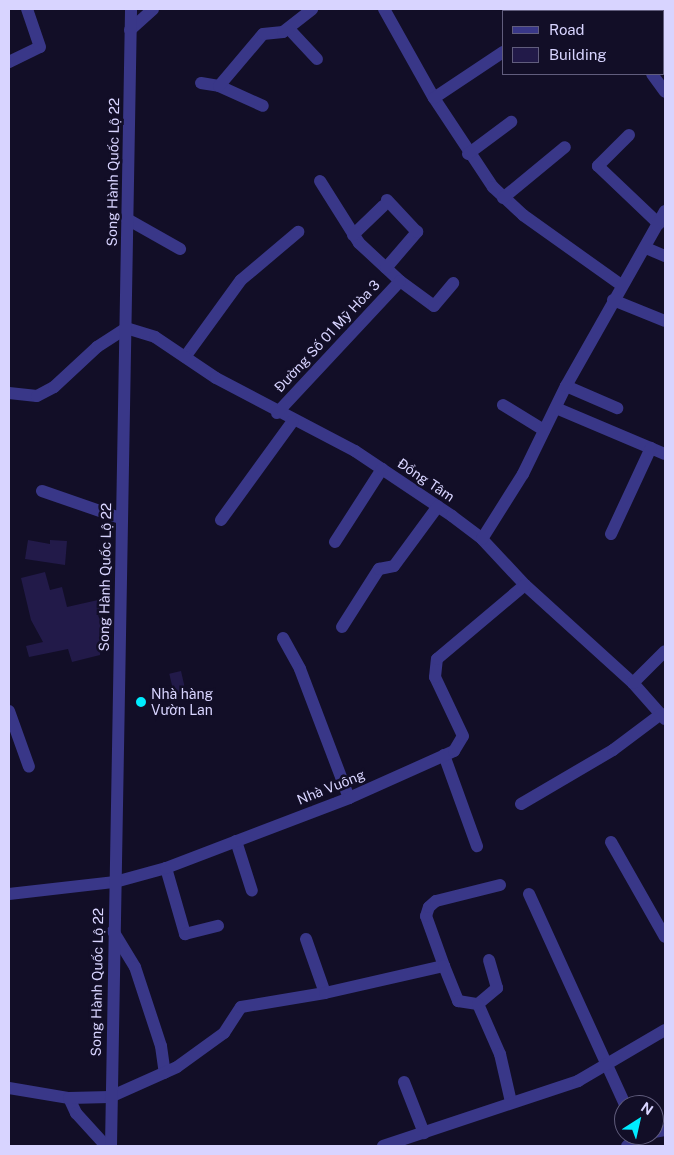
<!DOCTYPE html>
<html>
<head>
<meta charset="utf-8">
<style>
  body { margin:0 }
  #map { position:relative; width:674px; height:1155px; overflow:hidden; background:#120e27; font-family:"Public Sans",sans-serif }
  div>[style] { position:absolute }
  .building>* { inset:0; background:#221a49; transform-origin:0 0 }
  .minor>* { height:12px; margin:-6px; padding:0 6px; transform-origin:6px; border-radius:6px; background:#393788 }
  .dots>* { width:14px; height:14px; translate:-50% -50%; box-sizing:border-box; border:2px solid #120e27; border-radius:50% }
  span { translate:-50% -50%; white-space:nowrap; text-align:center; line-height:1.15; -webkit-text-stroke:5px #120e27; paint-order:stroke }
  .street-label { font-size:14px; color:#d8d4ff }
  .poi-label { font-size:14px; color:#d8d4ff }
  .left { translate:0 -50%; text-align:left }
  .frame { position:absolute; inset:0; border:10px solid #d8d4ff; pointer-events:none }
  .legend { position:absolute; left:502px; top:10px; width:162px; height:65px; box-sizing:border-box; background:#120e27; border:1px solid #615d7d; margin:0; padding:6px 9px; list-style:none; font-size:15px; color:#d8d4ff }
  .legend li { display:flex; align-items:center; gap:10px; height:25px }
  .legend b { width:25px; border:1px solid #615d7d }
  .north { position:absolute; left:614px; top:1095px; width:50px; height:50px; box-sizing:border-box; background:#120e27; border:1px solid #615d7d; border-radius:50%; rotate:35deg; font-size:14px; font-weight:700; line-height:20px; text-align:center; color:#d8d4ff }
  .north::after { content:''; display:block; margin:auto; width:18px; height:22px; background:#00ecff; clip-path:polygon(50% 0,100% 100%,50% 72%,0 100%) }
</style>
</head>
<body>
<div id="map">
  <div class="building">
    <i style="clip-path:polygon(28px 540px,50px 544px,50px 540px,67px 541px,65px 565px,25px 559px)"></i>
    <i style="clip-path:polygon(45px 572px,50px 590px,62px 587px,67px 607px,98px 600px,102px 625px,100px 655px,72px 662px,68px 649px,29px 657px,26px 646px,43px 642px,31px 620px,21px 578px)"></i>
    <i style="left:181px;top:671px;width:22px;height:12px;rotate:77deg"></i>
  </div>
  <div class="minor">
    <i style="left:384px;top:9px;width:102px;rotate:60.7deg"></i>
    <i style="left:434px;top:98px;width:107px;rotate:56.5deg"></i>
    <i style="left:493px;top:187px;width:41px;rotate:43deg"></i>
    <i style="left:523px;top:215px;width:120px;rotate:35.5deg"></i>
    <i style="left:606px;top:9px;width:2px;rotate:63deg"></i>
    <i style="left:562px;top:11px;width:4px;rotate:-27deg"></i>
    <i style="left:289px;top:29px;width:41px;rotate:47deg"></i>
    <i style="left:130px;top:30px;width:31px;rotate:-42deg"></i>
    <i style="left:9px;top:62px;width:34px;rotate:-26deg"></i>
    <i style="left:40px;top:47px;width:40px;rotate:-108.9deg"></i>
    <i style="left:652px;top:74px;width:22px;rotate:54deg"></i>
    <i style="left:201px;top:83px;width:18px;rotate:9deg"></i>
    <i style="left:219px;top:86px;width:48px;rotate:24.4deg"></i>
    <i style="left:219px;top:86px;width:68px;rotate:-49.8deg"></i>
    <i style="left:263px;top:34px;width:20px;rotate:-6deg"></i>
    <i style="left:283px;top:32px;width:37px;rotate:-38deg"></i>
    <i style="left:434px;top:98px;width:83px;rotate:-33.7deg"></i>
    <i style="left:629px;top:135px;width:44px;rotate:135deg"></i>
    <i style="left:598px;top:166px;width:84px;rotate:43.6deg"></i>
    <i style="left:468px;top:154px;width:54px;rotate:-36.7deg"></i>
    <i style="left:320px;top:181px;width:73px;rotate:57.8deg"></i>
    <i style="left:359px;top:243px;width:56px;rotate:42.8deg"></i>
    <i style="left:400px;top:281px;width:42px;rotate:36.3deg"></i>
    <i style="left:434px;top:306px;width:30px;rotate:-50deg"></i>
    <i style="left:503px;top:198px;width:80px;rotate:-39.4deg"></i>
    <i style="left:127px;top:219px;width:61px;rotate:29.5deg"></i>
    <i style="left:353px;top:235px;width:42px;rotate:-44deg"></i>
    <i style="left:646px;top:248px;width:21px;rotate:23deg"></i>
    <i style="left:386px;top:268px;width:48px;rotate:-49.3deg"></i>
    <i style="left:417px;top:232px;width:44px;rotate:-133.2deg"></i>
    <i style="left:613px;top:300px;width:56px;rotate:22deg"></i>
    <i style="left:185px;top:357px;width:95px;rotate:-54deg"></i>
    <i style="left:241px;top:280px;width:75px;rotate:-40.1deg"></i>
    <i style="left:566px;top:386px;width:56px;rotate:23.3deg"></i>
    <i style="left:9px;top:393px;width:28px;rotate:6deg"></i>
    <i style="left:37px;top:396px;width:19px;rotate:-28deg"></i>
    <i style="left:54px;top:387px;width:59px;rotate:-42.9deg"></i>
    <i style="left:97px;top:347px;width:35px;rotate:-33deg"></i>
    <i style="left:126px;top:328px;width:30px;rotate:17deg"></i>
    <i style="left:155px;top:337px;width:73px;rotate:33.9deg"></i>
    <i style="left:216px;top:378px;width:157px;rotate:27.7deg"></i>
    <i style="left:355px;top:451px;width:117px;rotate:33.8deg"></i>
    <i style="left:452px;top:516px;width:38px;rotate:37deg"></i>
    <i style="left:482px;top:539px;width:63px;rotate:46.9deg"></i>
    <i style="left:525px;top:585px;width:146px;rotate:42.2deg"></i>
    <i style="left:633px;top:683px;width:48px;rotate:48.4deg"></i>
    <i style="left:503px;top:405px;width:48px;rotate:31.4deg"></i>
    <i style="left:556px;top:408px;width:118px;rotate:22.9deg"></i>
    <i style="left:277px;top:413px;width:180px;rotate:-47deg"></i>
    <i style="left:42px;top:491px;width:83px;rotate:19.1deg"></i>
    <i style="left:221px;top:520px;width:122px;rotate:-54deg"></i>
    <i style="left:611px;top:534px;width:95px;rotate:-65.1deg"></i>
    <i style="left:482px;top:539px;width:77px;rotate:-57.8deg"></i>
    <i style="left:523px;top:474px;width:98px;rotate:-64deg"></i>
    <i style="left:566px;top:386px;width:201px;rotate:-60.5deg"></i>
    <i style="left:335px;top:542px;width:87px;rotate:-57.2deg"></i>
    <i style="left:342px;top:627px;width:69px;rotate:-57.5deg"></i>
    <i style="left:379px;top:569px;width:15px;rotate:-11deg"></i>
    <i style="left:394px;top:566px;width:74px;rotate:-53.7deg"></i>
    <i style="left:283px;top:638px;width:35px;rotate:61deg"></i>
    <i style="left:300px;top:669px;width:138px;rotate:69.2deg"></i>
    <i style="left:633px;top:683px;width:45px;rotate:-45deg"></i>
    <i style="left:9px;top:711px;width:59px;rotate:70.3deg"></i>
    <i style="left:444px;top:755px;width:97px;rotate:70.1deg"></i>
    <i style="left:521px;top:804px;width:107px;rotate:-30.4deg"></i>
    <i style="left:613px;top:750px;width:60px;rotate:-36.9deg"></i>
    <i style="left:236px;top:841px;width:52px;rotate:72.3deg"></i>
    <i style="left:611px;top:842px;width:109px;rotate:60.4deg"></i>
    <i style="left:166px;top:868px;width:69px;rotate:73.9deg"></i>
    <i style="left:185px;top:934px;width:34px;rotate:-14deg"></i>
    <i style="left:9px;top:894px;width:107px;rotate:-6.5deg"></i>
    <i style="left:115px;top:882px;width:53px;rotate:-15.4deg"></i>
    <i style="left:166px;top:868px;width:196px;rotate:-20.9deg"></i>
    <i style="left:349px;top:798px;width:115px;rotate:-24.1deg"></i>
    <i style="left:454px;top:751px;width:17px;rotate:-59deg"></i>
    <i style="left:463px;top:736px;width:65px;rotate:-115.4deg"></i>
    <i style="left:435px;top:677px;width:18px;rotate:-84deg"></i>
    <i style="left:437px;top:659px;width:115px;rotate:-40.1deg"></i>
    <i style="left:529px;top:894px;width:232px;rotate:65.5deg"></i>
    <i style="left:113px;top:931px;width:42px;rotate:58.6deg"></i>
    <i style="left:135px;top:967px;width:83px;rotate:71.8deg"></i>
    <i style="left:161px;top:1046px;width:27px;rotate:82deg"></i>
    <i style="left:306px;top:939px;width:57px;rotate:70.6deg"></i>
    <i style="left:444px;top:966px;width:53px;rotate:-109.8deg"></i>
    <i style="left:426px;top:916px;width:9px;rotate:-72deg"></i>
    <i style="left:429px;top:907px;width:9px;rotate:-41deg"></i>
    <i style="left:436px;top:901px;width:66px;rotate:-14deg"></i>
    <i style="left:478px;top:1004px;width:25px;rotate:-40deg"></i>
    <i style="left:497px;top:988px;width:29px;rotate:-106deg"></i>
    <i style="left:404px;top:1082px;width:55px;rotate:68.6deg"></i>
    <i style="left:9px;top:1088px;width:61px;rotate:9.5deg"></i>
    <i style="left:69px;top:1098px;width:17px;rotate:65deg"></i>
    <i style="left:76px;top:1113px;width:45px;rotate:47.7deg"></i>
    <i style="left:69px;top:1098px;width:41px;rotate:-1.4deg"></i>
    <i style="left:110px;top:1097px;width:73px;rotate:-24.1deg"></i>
    <i style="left:177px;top:1067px;width:58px;rotate:-35.9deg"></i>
    <i style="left:224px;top:1033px;width:31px;rotate:-57deg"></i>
    <i style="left:241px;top:1007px;width:85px;rotate:-9.5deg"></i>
    <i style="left:325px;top:993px;width:122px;rotate:-12.8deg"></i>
    <i style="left:444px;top:966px;width:38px;rotate:68deg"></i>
    <i style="left:458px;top:1001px;width:20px;rotate:9deg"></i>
    <i style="left:478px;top:1004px;width:55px;rotate:66.3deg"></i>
    <i style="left:500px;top:1054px;width:49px;rotate:77.1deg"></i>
    <i style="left:654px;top:1132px;width:11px;rotate:-10deg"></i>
    <i style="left:111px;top:1146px;width:1137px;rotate:-88.99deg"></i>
    <i style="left:383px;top:1146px;width:206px;rotate:-18.4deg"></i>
    <i style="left:578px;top:1081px;width:101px;rotate:-30.4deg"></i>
    <i style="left:627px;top:1146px;width:17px;rotate:-40deg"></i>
  </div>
  <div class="dots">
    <i style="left:141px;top:702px;background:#00ecff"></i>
  </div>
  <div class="street-label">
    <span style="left:113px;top:172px;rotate:-89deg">Song Hành Quốc Lộ 22</span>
    <span style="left:327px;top:336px;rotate:-47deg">Đường Số 01 Mỹ Hòa 3</span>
    <span style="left:426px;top:480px;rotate:34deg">Đồng Tâm</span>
    <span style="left:105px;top:577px;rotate:-89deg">Song Hành Quốc Lộ 22</span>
    <span style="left:331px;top:787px;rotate:-22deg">Nhà Vuông</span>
    <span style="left:97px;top:982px;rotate:-89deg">Song Hành Quốc Lộ 22</span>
  </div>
  <div class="poi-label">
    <span class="left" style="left:151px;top:702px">Nhà hàng<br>Vườn Lan</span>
  </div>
  <div class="frame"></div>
  <ul class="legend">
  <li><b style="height:6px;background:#393788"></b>Road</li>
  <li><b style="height:14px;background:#221a49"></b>Building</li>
  </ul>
  <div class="north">N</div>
</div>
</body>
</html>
